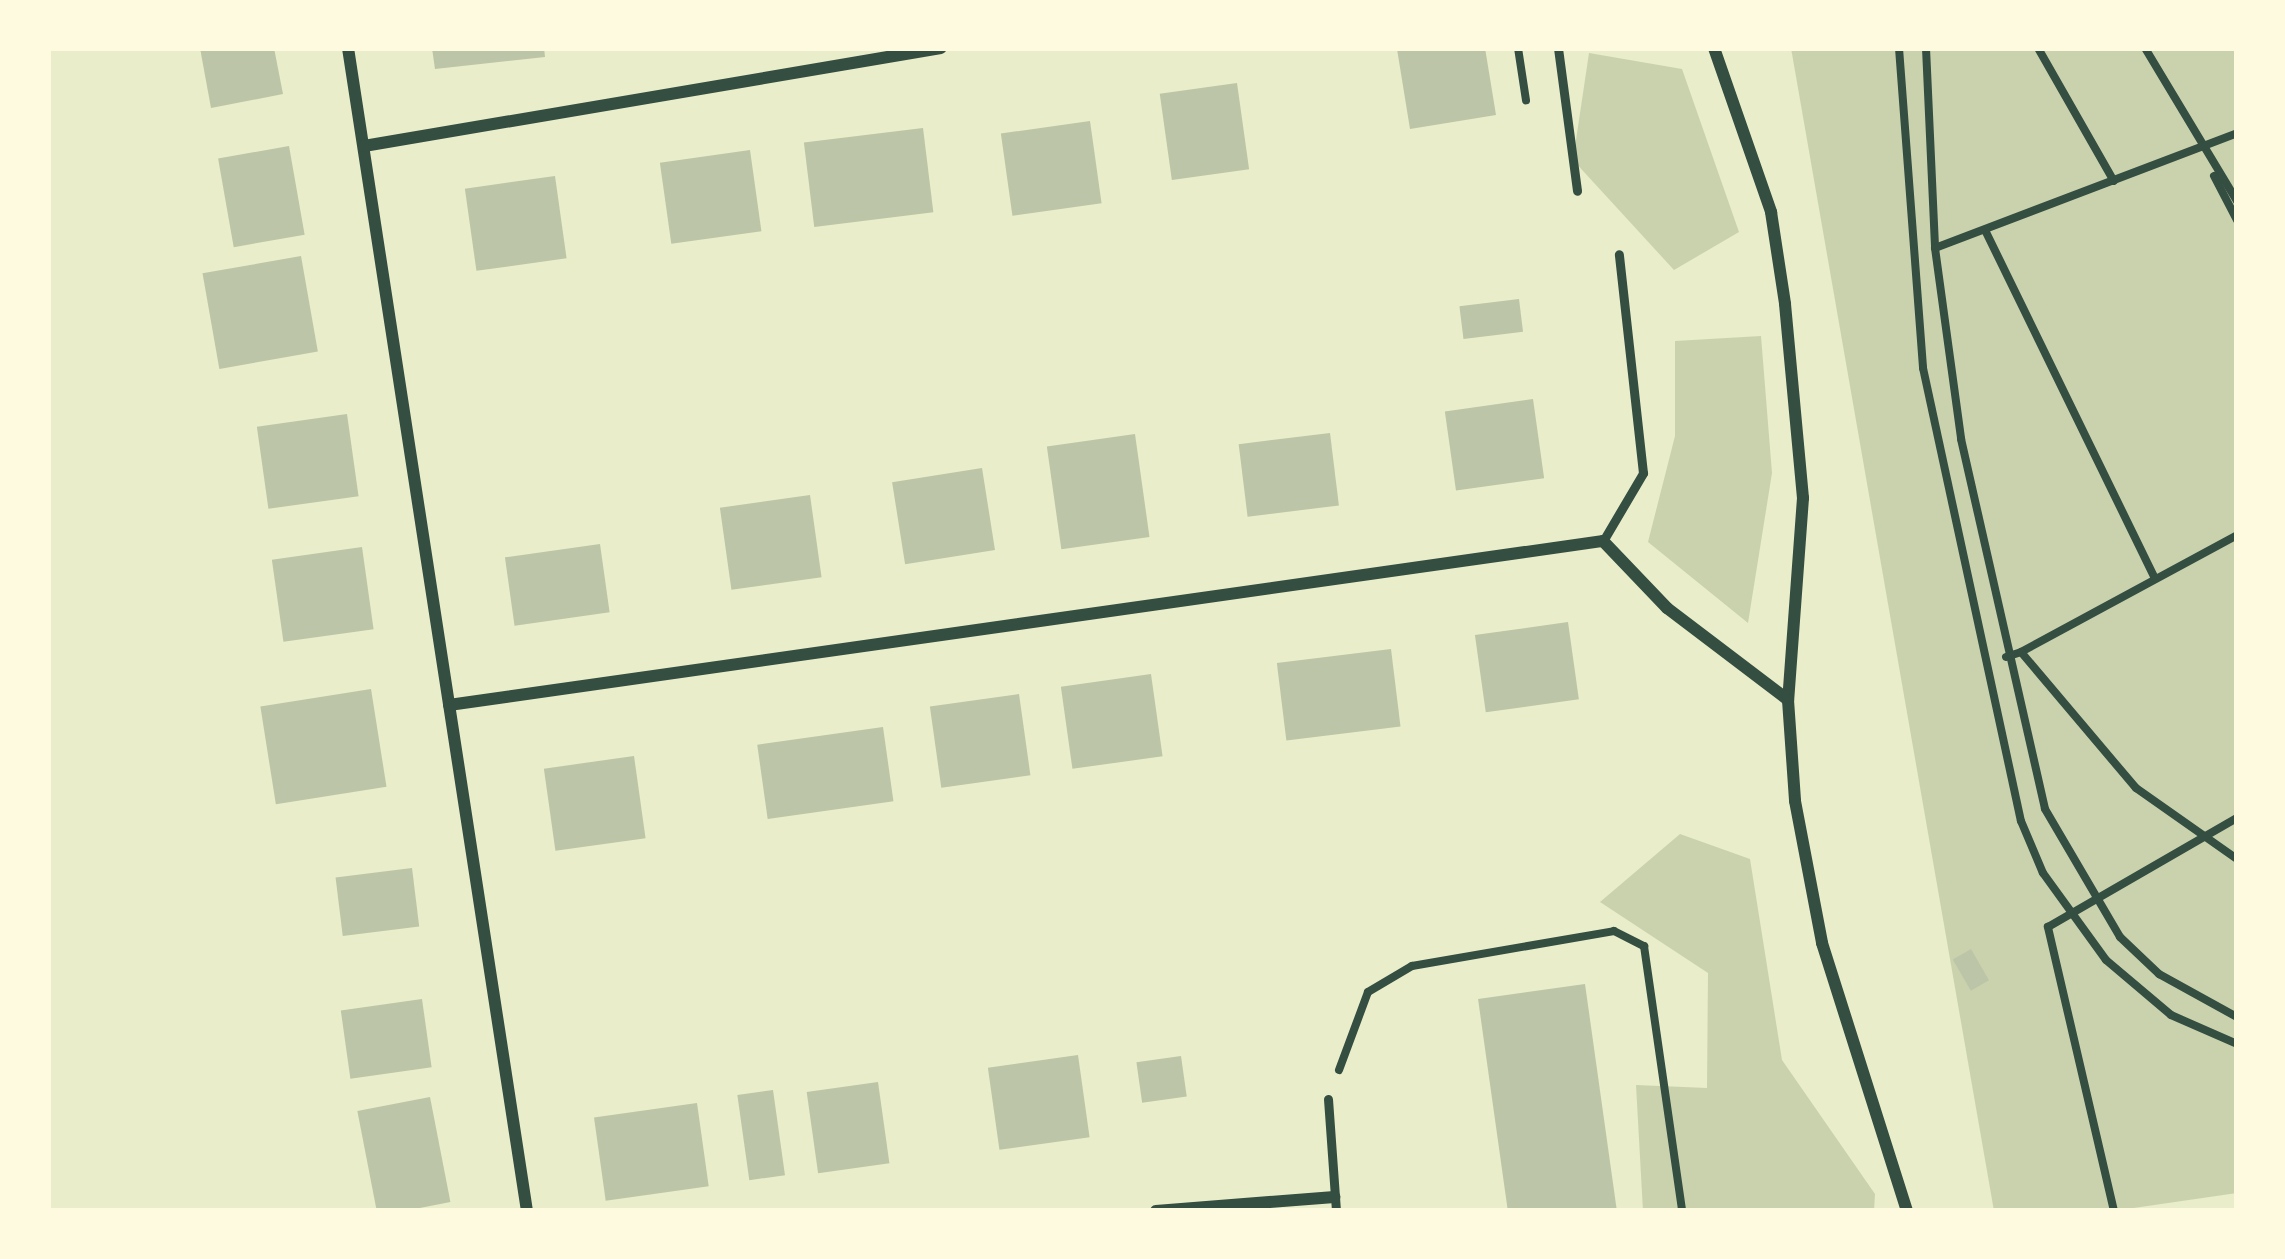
<!DOCTYPE html>
<html>
<head>
<meta charset="utf-8">
<style>
  body { margin:0 }
  #map { position:relative; width:2285px; height:1259px; overflow:hidden; background:#e9edc9; font-family:"Fira Sans",sans-serif }
  div>[style] { position:absolute }
  .green>* { inset:0; background:#cad2ad }
  .building>* { inset:0; background:#bcc5a7; transform-origin:0 0 }
  .path>* { height:8px; margin:-4px; padding:0 4px; transform-origin:4px; border-radius:4px; background:#344e41 }
  .service>* { height:9px; margin:-4.5px; padding:0 4.5px; transform-origin:4.5px; border-radius:4.5px; background:#344e41 }
  .minor>* { height:12px; margin:-6px; padding:0 6px; transform-origin:6px; border-radius:6px; background:#344e41 }
  span { translate:-50% -50%; white-space:nowrap; text-align:center; line-height:1.15; -webkit-text-stroke:12px #fefae0; paint-order:stroke }
  .frame { position:absolute; inset:0; border:51px solid #fefae0; pointer-events:none }
</style>
</head>
<body>
<div id="map">
  <div class="green">
    <i style="clip-path:polygon(1791px 48px,2237px 48px,2237px 1193px,2113px 1211px,1994px 1211px)"></i>
    <i style="clip-path:polygon(1589px 53px,1682px 69px,1739px 232px,1674px 270px,1573px 160px)"></i>
    <i style="clip-path:polygon(1761px 336px,1772px 473px,1748px 623px,1648px 542px,1675px 436px,1675px 341px)"></i>
    <i style="clip-path:polygon(1680px 834px,1750px 859px,1782px 1060px,1875px 1194px,1874px 1211px,1643px 1211px,1636px 1085px,1707px 1088px,1708px 973px,1600px 902px)"></i>
  </div>
  <div class="building">
    <i style="clip-path:polygon(200px 48px,274px 48px,283px 94px,211px 108px)"></i>
    <i style="clip-path:polygon(432px 48px,544px 48px,545px 57px,435px 69px)"></i>
    <i style="clip-path:polygon(1485px 48px,1496px 115px,1410px 129px,1397px 49px)"></i>
    <i style="left:1237px;top:83px;width:87px;height:78px;rotate:82deg"></i>
    <i style="left:1090px;top:121px;width:83px;height:90px;rotate:82deg"></i>
    <i style="left:923px;top:128px;width:85px;height:120px;rotate:83deg"></i>
    <i style="left:289px;top:146px;width:90px;height:72px;rotate:80deg"></i>
    <i style="left:750px;top:150px;width:82px;height:91px;rotate:82deg"></i>
    <i style="left:555px;top:176px;width:83px;height:91px;rotate:82deg"></i>
    <i style="left:301px;top:256px;width:97px;height:100px;rotate:80deg"></i>
    <i style="left:1519px;top:299px;width:33px;height:60px;rotate:83deg"></i>
    <i style="left:1533px;top:399px;width:80px;height:89px;rotate:82deg"></i>
    <i style="left:347px;top:414px;width:83px;height:91px;rotate:82deg"></i>
    <i style="left:1330px;top:433px;width:73px;height:92px;rotate:83deg"></i>
    <i style="left:1135px;top:434px;width:104px;height:89px;rotate:82deg"></i>
    <i style="left:982px;top:468px;width:83px;height:91px;rotate:81deg"></i>
    <i style="left:810px;top:495px;width:83px;height:91px;rotate:82deg"></i>
    <i style="left:600px;top:544px;width:69px;height:96px;rotate:82deg"></i>
    <i style="left:362px;top:547px;width:83px;height:91px;rotate:82deg"></i>
    <i style="left:1568px;top:622px;width:78px;height:94px;rotate:82deg"></i>
    <i style="left:1391px;top:649px;width:78px;height:115px;rotate:83deg"></i>
    <i style="left:1151px;top:674px;width:83px;height:91px;rotate:82deg"></i>
    <i style="left:371px;top:689px;width:99px;height:112px;rotate:81deg"></i>
    <i style="left:1019px;top:694px;width:82px;height:90px;rotate:82deg"></i>
    <i style="left:883px;top:727px;width:75px;height:127px;rotate:82deg"></i>
    <i style="left:634px;top:756px;width:83px;height:91px;rotate:82deg"></i>
    <i style="left:412px;top:868px;width:59px;height:77px;rotate:83deg"></i>
    <i style="left:1971px;top:949px;width:36px;height:21px;rotate:60deg"></i>
    <i style="left:1585px;top:984px;width:229px;height:108px;rotate:82deg"></i>
    <i style="left:422px;top:999px;width:69px;height:82px;rotate:82deg"></i>
    <i style="left:1078px;top:1055px;width:83px;height:91px;rotate:82deg"></i>
    <i style="left:1181px;top:1056px;width:41px;height:45px;rotate:82deg"></i>
    <i style="left:878px;top:1082px;width:82px;height:72px;rotate:82deg"></i>
    <i style="left:773px;top:1090px;width:86px;height:36px;rotate:82deg"></i>
    <i style="left:430px;top:1097px;width:107px;height:74px;rotate:79deg"></i>
    <i style="left:697px;top:1103px;width:84px;height:104px;rotate:82deg"></i>
  </div>
  <div class="path">
    <i style="left:1518px;top:48px;width:53px;rotate:81.3deg"></i>
    <i style="left:1899px;top:48px;width:321px;rotate:85.7deg"></i>
    <i style="left:1923px;top:368px;width:463px;rotate:77.8deg"></i>
    <i style="left:2021px;top:821px;width:56px;rotate:67.1deg"></i>
    <i style="left:2043px;top:873px;width:107px;rotate:54.1deg"></i>
    <i style="left:2106px;top:960px;width:85px;rotate:40.2deg"></i>
    <i style="left:2171px;top:1015px;width:72px;rotate:23.7deg"></i>
    <i style="left:1926px;top:48px;width:200px;rotate:87.4deg"></i>
    <i style="left:1935px;top:248px;width:193px;rotate:82.2deg"></i>
    <i style="left:1961px;top:439px;width:379px;rotate:77.2deg"></i>
    <i style="left:2045px;top:809px;width:148px;rotate:59.6deg"></i>
    <i style="left:2120px;top:937px;width:54px;rotate:43.5deg"></i>
    <i style="left:2159px;top:974px;width:89px;rotate:28.9deg"></i>
    <i style="left:2038px;top:48px;width:153px;rotate:60.3deg"></i>
    <i style="left:2145px;top:48px;width:179px;rotate:59deg"></i>
    <i style="left:2214px;top:176px;width:50px;rotate:62.4deg"></i>
    <i style="left:1985px;top:230px;width:388px;rotate:64deg"></i>
    <i style="left:1935px;top:248px;width:323px;rotate:-20.8deg"></i>
    <i style="left:2021px;top:652px;width:246px;rotate:-28.4deg"></i>
    <i style="left:2006px;top:657px;width:16px;rotate:-18deg"></i>
    <i style="left:2021px;top:652px;width:178px;rotate:49.8deg"></i>
    <i style="left:2136px;top:788px;width:123px;rotate:35.1deg"></i>
    <i style="left:1339px;top:1070px;width:83px;rotate:-69.6deg"></i>
    <i style="left:1368px;top:992px;width:51px;rotate:-30.6deg"></i>
    <i style="left:1412px;top:966px;width:205px;rotate:-9.8deg"></i>
    <i style="left:1614px;top:931px;width:34px;rotate:27deg"></i>
    <i style="left:1644px;top:946px;width:268px;rotate:81.8deg"></i>
    <i style="left:2114px;top:1211px;width:292px;rotate:-103.1deg"></i>
    <i style="left:2048px;top:927px;width:218px;rotate:-30deg"></i>
  </div>
  <div class="service">
    <i style="left:1558px;top:48px;width:144px;rotate:82.4deg"></i>
    <i style="left:1603px;top:541px;width:79px;rotate:-59.5deg"></i>
    <i style="left:1643px;top:473px;width:220px;rotate:-96.3deg"></i>
    <i style="left:1328px;top:1099px;width:112px;rotate:85.9deg"></i>
  </div>
  <div class="minor">
    <i style="left:348px;top:48px;width:1177px;rotate:81.25deg"></i>
    <i style="left:1714px;top:48px;width:174px;rotate:70.8deg"></i>
    <i style="left:1771px;top:212px;width:93px;rotate:81.3deg"></i>
    <i style="left:1785px;top:304px;width:195px;rotate:84.7deg"></i>
    <i style="left:1803px;top:498px;width:203px;rotate:94.2deg"></i>
    <i style="left:1788px;top:700px;width:101px;rotate:86deg"></i>
    <i style="left:1795px;top:801px;width:145px;rotate:79.2deg"></i>
    <i style="left:1822px;top:943px;width:281px;rotate:72.4deg"></i>
    <i style="left:364px;top:146px;width:585px;rotate:-9.64deg"></i>
    <i style="left:449px;top:705px;width:1166px;rotate:-8.09deg"></i>
    <i style="left:1603px;top:541px;width:93px;rotate:46.3deg"></i>
    <i style="left:1667px;top:608px;width:152px;rotate:37.2deg"></i>
    <i style="left:1156px;top:1211px;width:179px;rotate:-4.5deg"></i>
  </div>
  <div class="frame"></div>
</div>
</body>
</html>
